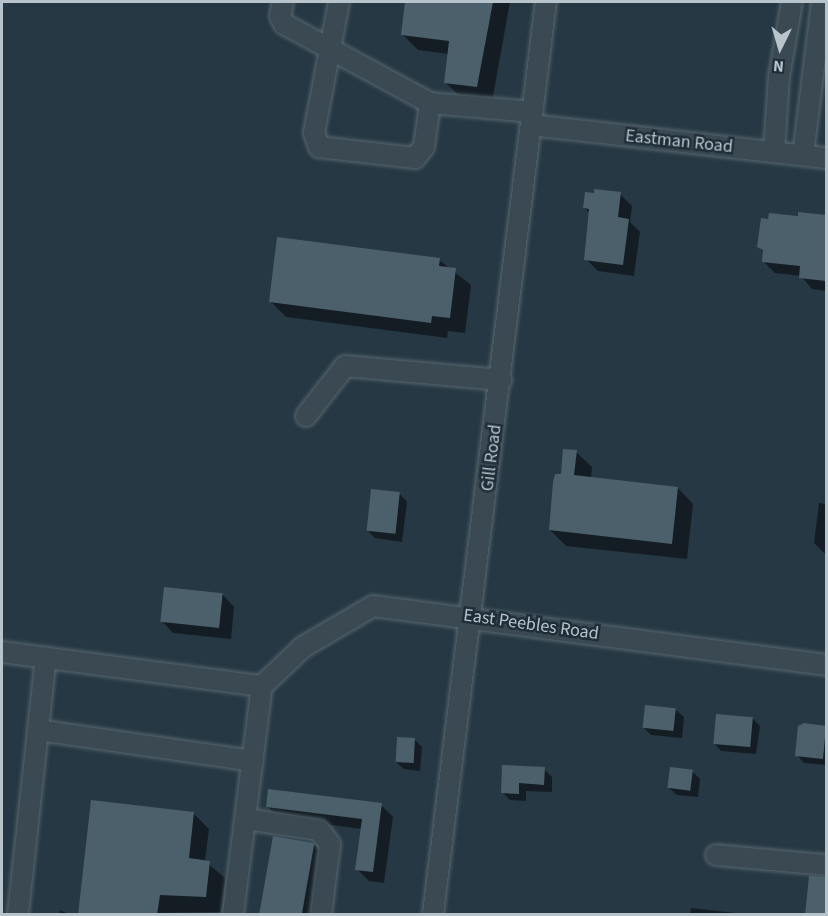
<!DOCTYPE html>
<html>
<head>
<meta charset="utf-8">
<style>
  body { margin:0 }
  #map { position:relative; width:828px; height:916px; overflow:hidden; background:#263843; font-family:"Source Sans 3",sans-serif }
  div>[style] { position:absolute }
  .shadow>* { inset:0; background:#0007 }
  .building>* { inset:0; background:#4c606b; transform-origin:0 0 }
  .roads { filter:drop-shadow(0 0 2px #586770) drop-shadow(0 0 2px #586770) }
  .minor>* { height:20px; margin:-10px; padding:0 10px; transform-origin:10px; border-radius:10px; background:#3a4952 }
  span { translate:-50% -50%; white-space:nowrap; text-align:center; line-height:1.15; -webkit-text-stroke:5px #1f2e38; paint-order:stroke }
  .street-label { font-size:18px; color:#b7c4cc }
  .frame { position:absolute; inset:0; border:3px solid #b7c4cc; pointer-events:none }
  .north { position:absolute; left:750px; top:18px; width:60px; height:60px; -webkit-text-stroke:4px #1f2e38; paint-order:stroke; rotate:185deg; font-size:16px; font-weight:700; line-height:24px; text-align:center; color:#b7c4cc }
  .north::after { content:''; display:block; margin:auto; width:21px; height:27px; background:#b7c4cc; clip-path:polygon(50% 0,100% 100%,50% 72%,0 100%) }
</style>
</head>
<body>
<div id="map">
  <div class="shadow">
    <i style="clip-path:polygon(406px 2px,510px 2px,492px 102px,462px 98px,446px 83px,449px 54px,418px 50px,402px 34px)"></i>
    <i style="clip-path:polygon(620px 194px,632px 206px,630px 222px,640px 232px,634px 276px,598px 271px,586px 259px,590px 213px,584px 208px)"></i>
    <i style="clip-path:polygon(770px 214px,826px 218px,826px 291px,812px 289px,801px 276px,775px 273px,763px 261px,764px 252px,759px 247px)"></i>
    <i style="clip-path:polygon(439px 260px,471px 285px,465px 333px,448px 331px,447px 338px,286px 317px,270px 301px)"></i>
    <i style="clip-path:polygon(576px 452px,592px 467px,591px 479px,678px 488px,693px 504px,687px 559px,566px 546px,550px 530px,562px 476px)"></i>
    <i style="clip-path:polygon(400px 494px,407px 502px,402px 542px,375px 538px,368px 531px)"></i>
    <i style="clip-path:polygon(819px 503px,826px 504px,826px 555px,814px 543px)"></i>
    <i style="clip-path:polygon(223px 595px,234px 607px,231px 639px,173px 633px,162px 621px)"></i>
    <i style="clip-path:polygon(676px 710px,684px 717px,682px 738px,651px 735px,643px 727px)"></i>
    <i style="clip-path:polygon(752px 718px,760px 726px,756px 754px,721px 751px,714px 743px)"></i>
    <i style="clip-path:polygon(800px 727px,826px 728px,826px 765px,804px 763px,797px 755px)"></i>
    <i style="clip-path:polygon(414px 739px,422px 747px,420px 771px,404px 769px,396px 762px)"></i>
    <i style="clip-path:polygon(504px 767px,544px 769px,552px 777px,552px 792px,526px 791px,526px 801px,510px 800px,502px 792px)"></i>
    <i style="clip-path:polygon(692px 771px,700px 779px,698px 797px,677px 795px,669px 788px)"></i>
    <i style="clip-path:polygon(381px 805px,393px 817px,384px 883px,369px 881px,357px 869px,362px 829px,279px 818px,267px 806px)"></i>
    <i style="clip-path:polygon(194px 814px,209px 829px,205px 861px,225px 878px,221px 912px,79px 914px)"></i>
    <i style="clip-path:polygon(313px 844px,329px 860px,322px 914px,267px 914px)"></i>
    <i style="clip-path:polygon(811px 877px,826px 878px,826px 914px,795px 914px,807px 913px)"></i>
    <i style="clip-path:polygon(691px 908px,744px 914px,690px 914px)"></i>
    <i style="clip-path:polygon(60px 910px,68px 914px,59px 914px)"></i>
  </div>
  <div class="building">
    <i style="clip-path:polygon(405px 2px,493px 2px,477px 87px,444px 83px,449px 41px,401px 35px)"></i>
    <i style="clip-path:polygon(594px 189px,621px 192px,618px 217px,629px 219px,623px 265px,584px 260px,589px 209px,583px 208px,585px 192px,594px 193px)"></i>
    <i style="clip-path:polygon(798px 212px,826px 215px,826px 281px,799px 278px,800px 266px,762px 262px,763px 250px,757px 247px,761px 218px,768px 219px,769px 213px,798px 216px)"></i>
    <i style="clip-path:polygon(277px 237px,440px 258px,439px 266px,456px 268px,450px 318px,432px 316px,431px 323px,269px 302px)"></i>
    <i style="clip-path:polygon(563px 449px,577px 450px,574px 475px,678px 487px,672px 544px,549px 530px,553px 482px,555px 474px,561px 474px)"></i>
    <i style="left:371px;top:489px;width:29px;height:42px;rotate:6deg"></i>
    <i style="left:164px;top:587px;width:59px;height:35px;rotate:6deg"></i>
    <i style="left:645px;top:705px;width:31px;height:23px;rotate:6deg"></i>
    <i style="left:716px;top:714px;width:37px;height:30px;rotate:5deg"></i>
    <i style="clip-path:polygon(804px 723px,826px 726px,823px 759px,795px 756px,798px 726px)"></i>
    <i style="left:397px;top:737px;width:18px;height:25px;rotate:3deg"></i>
    <i style="clip-path:polygon(502px 765px,545px 767px,544px 785px,519px 783px,519px 794px,501px 793px)"></i>
    <i style="left:670px;top:767px;width:23px;height:21px;rotate:7deg"></i>
    <i style="clip-path:polygon(268px 789px,382px 803px,373px 872px,355px 870px,362px 819px,266px 807px)"></i>
    <i style="clip-path:polygon(91px 800px,194px 812px,189px 858px,210px 861px,206px 897px,160px 895px,157px 915px,78px 915px)"></i>
    <i style="left:273px;top:836px;width:42px;height:80px;rotate:10deg"></i>
    <i style="clip-path:polygon(809px 876px,826px 877px,826px 915px,805px 915px)"></i>
  </div>
  <div class="roads">
    <div class="minor">
      <i style="left:283px;top:2px;width:14px;rotate:102deg"></i>
      <i style="left:280px;top:16px;width:9px;rotate:63deg"></i>
      <i style="left:284px;top:24px;width:166px;rotate:28.4deg"></i>
      <i style="left:430px;top:103px;width:103px;rotate:5deg"></i>
      <i style="left:339px;top:2px;width:133px;rotate:100.8deg"></i>
      <i style="left:314px;top:133px;width:15px;rotate:70deg"></i>
      <i style="left:319px;top:147px;width:97px;rotate:6.5deg"></i>
      <i style="left:415px;top:158px;width:14px;rotate:-51deg"></i>
      <i style="left:424px;top:147px;width:44px;rotate:-82.2deg"></i>
      <i style="left:531px;top:125px;width:297px;rotate:6.4deg"></i>
      <i style="left:774px;top:152px;width:75px;rotate:-86.2deg"></i>
      <i style="left:779px;top:77px;width:76px;rotate:-80.2deg"></i>
      <i style="left:803px;top:155px;width:154px;rotate:-82.9deg"></i>
      <i style="left:306px;top:416px;width:63px;rotate:-52deg"></i>
      <i style="left:345px;top:366px;width:157px;rotate:5.1deg"></i>
      <i style="left:2px;top:652px;width:262px;rotate:7.5deg"></i>
      <i style="left:262px;top:686px;width:57px;rotate:-43.6deg"></i>
      <i style="left:303px;top:647px;width:81px;rotate:-30.4deg"></i>
      <i style="left:373px;top:606px;width:457px;rotate:7.4deg"></i>
      <i style="left:38px;top:730px;width:217px;rotate:8.2deg"></i>
      <i style="left:246px;top:819px;width:74px;rotate:8.6deg"></i>
      <i style="left:319px;top:830px;width:18px;rotate:52deg"></i>
      <i style="left:330px;top:844px;width:71px;rotate:97.3deg"></i>
      <i style="left:716px;top:855px;width:110px;rotate:5.2deg"></i>
      <i style="left:18px;top:914px;width:258px;rotate:-83.8deg"></i>
      <i style="left:233px;top:914px;width:230px;rotate:-82.8deg"></i>
      <i style="left:433px;top:914px;width:919px;rotate:-82.94deg"></i>
    </div>
  </div>
  <div class="street-label">
    <span style="left:679px;top:142px;rotate:6deg">Eastman Road</span>
    <span style="left:492px;top:458px;rotate:-83deg">Gill Road</span>
    <span style="left:531px;top:625px;rotate:8deg">East Peebles Road</span>
  </div>
  <div class="frame"></div>
  <div class="north">N</div>
</div>
</body>
</html>
